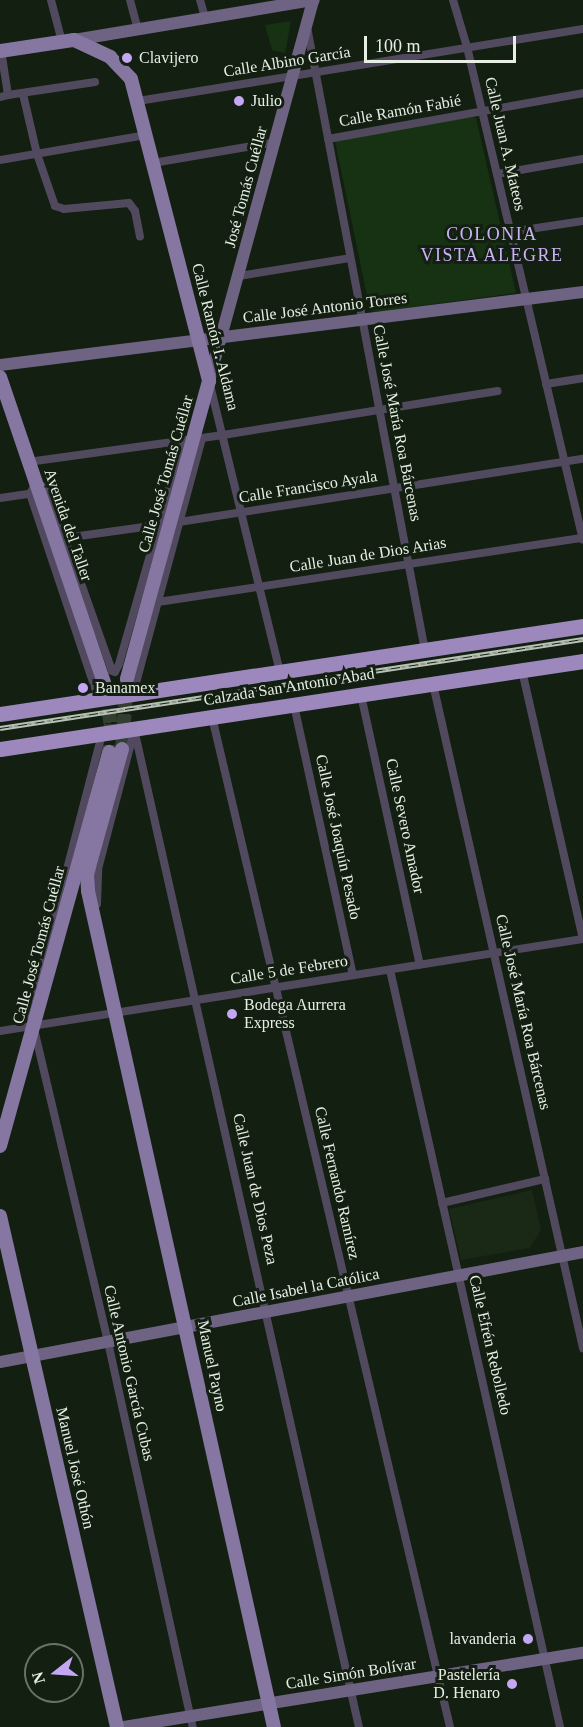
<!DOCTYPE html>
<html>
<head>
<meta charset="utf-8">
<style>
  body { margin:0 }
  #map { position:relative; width:583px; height:1727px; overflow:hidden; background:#131f11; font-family:"Times New Roman",serif }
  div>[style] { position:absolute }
  .built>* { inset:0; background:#192916 }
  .green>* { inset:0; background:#173212 }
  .primary-tunnel>* { height:14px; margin-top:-7px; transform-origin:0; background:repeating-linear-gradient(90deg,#333e31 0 14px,transparent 0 21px) }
  .street>* { height:8px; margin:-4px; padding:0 4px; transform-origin:4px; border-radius:4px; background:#51495e }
  .secondary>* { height:12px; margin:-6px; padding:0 6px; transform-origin:6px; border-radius:6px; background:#6f6384 }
  .primary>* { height:14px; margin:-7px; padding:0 7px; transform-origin:7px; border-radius:7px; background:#8676a2 }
  .highway>* { height:15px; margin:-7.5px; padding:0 7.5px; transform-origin:7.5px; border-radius:7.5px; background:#9c88bd }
  .rail>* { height:5px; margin-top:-2.5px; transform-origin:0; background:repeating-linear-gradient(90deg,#131f11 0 9px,#b8c1b6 0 18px); box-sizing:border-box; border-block:2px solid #b8c1b6 }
  .dots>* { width:16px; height:16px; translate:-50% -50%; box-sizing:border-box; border:3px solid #131f11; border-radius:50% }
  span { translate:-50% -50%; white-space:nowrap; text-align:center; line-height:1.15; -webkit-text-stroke:6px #131f11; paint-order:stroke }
  .poi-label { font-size:16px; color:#e7efe5 }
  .left { translate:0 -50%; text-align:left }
  .right { translate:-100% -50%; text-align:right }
  .street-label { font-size:16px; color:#e7efe5 }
  .neighbourhood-label { font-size:18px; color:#ccb2f7; letter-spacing:1.5px }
  .north { position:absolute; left:24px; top:1643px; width:60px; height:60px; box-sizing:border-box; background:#131f11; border:2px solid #687266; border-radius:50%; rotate:253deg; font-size:16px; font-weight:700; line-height:24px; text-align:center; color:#e7efe5 }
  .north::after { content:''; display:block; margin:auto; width:21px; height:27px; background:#c3a7f2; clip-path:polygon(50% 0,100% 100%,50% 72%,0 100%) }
  .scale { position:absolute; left:364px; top:36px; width:152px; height:27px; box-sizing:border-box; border:3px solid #e7efe5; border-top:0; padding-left:8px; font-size:18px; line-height:21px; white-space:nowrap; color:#e7efe5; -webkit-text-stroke:4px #131f11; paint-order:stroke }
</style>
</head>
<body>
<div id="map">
  <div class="built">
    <i style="clip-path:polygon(532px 1190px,541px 1230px,530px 1248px,461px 1260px,449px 1209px)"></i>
  </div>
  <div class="green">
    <i style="clip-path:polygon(291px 21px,285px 53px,272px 50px,265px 25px)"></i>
    <i style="clip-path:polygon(471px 117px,476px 118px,516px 293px,374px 312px,370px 310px,335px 141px)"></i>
  </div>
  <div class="primary-tunnel">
    <i style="left:105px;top:688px;width:36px;rotate:81deg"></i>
    <i style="left:111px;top:724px;width:28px;rotate:94deg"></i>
    <i style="left:122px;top:749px;width:70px;rotate:-85.9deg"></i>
  </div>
  <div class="street">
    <i style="left:51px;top:0;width:43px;rotate:75.3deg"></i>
    <i style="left:130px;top:0;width:30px;rotate:75deg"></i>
    <i style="left:200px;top:0;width:19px;rotate:74deg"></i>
    <i style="left:453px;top:0;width:49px;rotate:73.4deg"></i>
    <i style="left:467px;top:47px;width:506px;rotate:76.76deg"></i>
    <i style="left:307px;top:27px;width:635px;rotate:79.29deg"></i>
    <i style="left:23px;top:94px;width:62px;rotate:76.9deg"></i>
    <i style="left:37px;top:154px;width:55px;rotate:70.9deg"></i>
    <i style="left:55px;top:206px;width:9px;rotate:18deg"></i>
    <i style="left:64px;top:209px;width:65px;rotate:-5.3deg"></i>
    <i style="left:129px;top:203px;width:10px;rotate:53deg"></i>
    <i style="left:135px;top:211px;width:26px;rotate:79deg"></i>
    <i style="left:8px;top:95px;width:88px;rotate:-8.5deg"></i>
    <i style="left:0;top:97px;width:8px;rotate:-14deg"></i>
    <i style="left:8px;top:95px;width:46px;rotate:-98.8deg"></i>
    <i style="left:138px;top:101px;width:451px;rotate:-9.2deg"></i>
    <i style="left:328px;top:139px;width:259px;rotate:-10.2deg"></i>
    <i style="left:0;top:160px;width:149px;rotate:-9.7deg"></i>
    <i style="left:153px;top:163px;width:125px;rotate:-9.7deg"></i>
    <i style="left:497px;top:174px;width:87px;rotate:-9.9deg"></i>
    <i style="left:510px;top:232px;width:74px;rotate:-8.6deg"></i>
    <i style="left:239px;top:276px;width:112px;rotate:-9.2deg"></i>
    <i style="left:546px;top:384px;width:37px;rotate:-9deg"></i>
    <i style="left:210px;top:385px;width:296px;rotate:76.3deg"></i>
    <i style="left:28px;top:462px;width:197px;rotate:-7.9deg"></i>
    <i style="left:223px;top:435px;width:278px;rotate:-9.1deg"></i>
    <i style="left:0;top:498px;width:30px;rotate:-8deg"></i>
    <i style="left:179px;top:522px;width:409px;rotate:-8.9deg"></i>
    <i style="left:65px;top:538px;width:94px;rotate:-8deg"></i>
    <i style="left:158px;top:602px;width:430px;rotate:-8.6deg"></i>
    <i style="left:433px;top:684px;width:681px;rotate:77.27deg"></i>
    <i style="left:133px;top:694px;width:265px;rotate:-74.9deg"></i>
    <i style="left:361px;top:695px;width:276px;rotate:77.7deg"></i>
    <i style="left:99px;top:700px;width:217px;rotate:-108.5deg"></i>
    <i style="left:30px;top:494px;width:13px;rotate:-63deg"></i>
    <i style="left:36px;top:482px;width:14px;rotate:34deg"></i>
    <i style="left:48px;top:490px;width:192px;rotate:70.5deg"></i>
    <i style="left:112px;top:671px;width:3px;rotate:18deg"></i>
    <i style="left:115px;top:672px;width:9px;rotate:-63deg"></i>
    <i style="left:119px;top:664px;width:233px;rotate:-74.1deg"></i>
    <i style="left:294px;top:705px;width:276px;rotate:77.7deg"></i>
    <i style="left:212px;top:717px;width:1038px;rotate:76.74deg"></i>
    <i style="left:134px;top:729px;width:1023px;rotate:77.3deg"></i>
    <i style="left:102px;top:734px;width:287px;rotate:104.5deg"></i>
    <i style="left:30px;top:1012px;width:339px;rotate:76.7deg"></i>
    <i style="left:108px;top:1342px;width:394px;rotate:77.6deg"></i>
    <i style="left:97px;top:904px;width:35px;rotate:-88deg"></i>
    <i style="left:98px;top:869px;width:138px;rotate:-75.3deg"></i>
    <i style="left:390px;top:970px;width:776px;rotate:77.34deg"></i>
    <i style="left:0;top:1031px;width:590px;rotate:-8.97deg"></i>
    <i style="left:583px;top:939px;width:276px;rotate:-102.8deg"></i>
    <i style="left:442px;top:1203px;width:106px;rotate:-13.1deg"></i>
  </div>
  <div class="secondary">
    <i style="left:74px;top:40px;width:243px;rotate:-9.5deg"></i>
    <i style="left:0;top:365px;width:588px;rotate:-7.14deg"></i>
    <i style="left:209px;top:381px;width:395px;rotate:-74.7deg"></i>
    <i style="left:0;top:1362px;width:593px;rotate:-10.68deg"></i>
    <i style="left:124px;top:1727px;width:465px;rotate:-9.2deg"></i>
  </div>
  <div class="primary">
    <i style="left:0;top:51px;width:75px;rotate:-8.5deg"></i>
    <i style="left:74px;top:40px;width:40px;rotate:25deg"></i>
    <i style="left:110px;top:57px;width:30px;rotate:46deg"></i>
    <i style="left:131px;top:79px;width:312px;rotate:75.5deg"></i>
    <i style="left:209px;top:381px;width:309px;rotate:105.4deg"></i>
    <i style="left:0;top:377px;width:323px;rotate:71.2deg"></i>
    <i style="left:122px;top:749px;width:114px;rotate:105.7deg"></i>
    <i style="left:91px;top:859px;width:16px;rotate:104deg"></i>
    <i style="left:87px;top:875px;width:16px;rotate:86deg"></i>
    <i style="left:88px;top:891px;width:856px;rotate:77.46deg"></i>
    <i style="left:0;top:1146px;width:409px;rotate:-74.5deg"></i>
    <i style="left:0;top:1216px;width:524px;rotate:77.1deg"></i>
  </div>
  <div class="highway">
    <i style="left:0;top:714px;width:590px;rotate:-8.58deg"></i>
    <i style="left:0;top:749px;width:590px;rotate:-8.58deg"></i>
  </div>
  <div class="rail">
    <i style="left:0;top:728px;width:590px;rotate:-8.68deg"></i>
  </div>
  <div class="dots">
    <i style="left:127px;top:58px;background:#c3a7f2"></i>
    <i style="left:239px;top:101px;background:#c3a7f2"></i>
    <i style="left:83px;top:688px;background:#c3a7f2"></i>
    <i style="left:232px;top:1014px;background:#c3a7f2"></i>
    <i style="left:528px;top:1639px;background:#c3a7f2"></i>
    <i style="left:512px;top:1684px;background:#c3a7f2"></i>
  </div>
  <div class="poi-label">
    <span class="left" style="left:139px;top:58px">Clavijero</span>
    <span class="left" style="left:251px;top:101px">Julio</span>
    <span class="left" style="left:95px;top:688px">Banamex</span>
    <span class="left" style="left:244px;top:1014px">Bodega Aurrera<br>Express</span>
    <span class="right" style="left:516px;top:1639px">lavanderia</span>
    <span class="right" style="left:500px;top:1684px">Pastelería<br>D. Henaro</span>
  </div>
  <div class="street-label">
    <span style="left:287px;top:62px;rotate:-9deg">Calle Albino García</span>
    <span style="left:400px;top:111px;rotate:-10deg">Calle Ramón Fabié</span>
    <span style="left:505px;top:144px;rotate:77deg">Calle Juan A. Mateos</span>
    <span style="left:246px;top:187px;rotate:-75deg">José Tomás Cuéllar</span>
    <span style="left:325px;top:308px;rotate:-7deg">Calle José Antonio Torres</span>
    <span style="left:215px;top:337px;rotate:76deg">Calle Ramón I. Aldama</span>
    <span style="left:397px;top:423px;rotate:79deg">Calle José María Roa Bárcenas</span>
    <span style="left:166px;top:474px;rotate:-74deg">Calle José Tomás Cuéllar</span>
    <span style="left:308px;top:487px;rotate:-9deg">Calle Francisco Ayala</span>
    <span style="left:68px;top:525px;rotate:71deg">Avenida del Taller</span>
    <span style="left:368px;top:555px;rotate:-9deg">Calle Juan de Dios Arias</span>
    <span style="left:289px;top:687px;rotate:-9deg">Calzada San Antonio Abad</span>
    <span style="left:405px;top:826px;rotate:78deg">Calle Severo Amador</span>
    <span style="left:338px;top:837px;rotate:78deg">Calle José Joaquín Pesado</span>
    <span style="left:39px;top:945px;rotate:-75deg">Calle José Tomás Cuéllar</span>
    <span style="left:289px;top:970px;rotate:-9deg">Calle 5 de Febrero</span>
    <span style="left:523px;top:1012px;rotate:77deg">Calle José María Roa Bárcenas</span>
    <span style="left:337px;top:1183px;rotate:77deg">Calle Fernando Ramírez</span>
    <span style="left:255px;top:1189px;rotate:77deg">Calle Juan de Dios Peza</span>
    <span style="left:306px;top:1288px;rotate:-11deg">Calle Isabel la Católica</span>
    <span style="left:490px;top:1345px;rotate:77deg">Calle Efrén Rebolledo</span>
    <span style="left:212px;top:1366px;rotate:78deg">Manuel Payno</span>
    <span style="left:129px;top:1373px;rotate:77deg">Calle Antonio García Cubas</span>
    <span style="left:75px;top:1468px;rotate:77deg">Manuel José Othón</span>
    <span style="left:351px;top:1674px;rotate:-9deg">Calle Simón Bolívar</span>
  </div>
  <div class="neighbourhood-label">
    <span style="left:492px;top:245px">COLONIA<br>VISTA ALEGRE</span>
  </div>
  <div class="north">N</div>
  <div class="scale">100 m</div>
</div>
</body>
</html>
